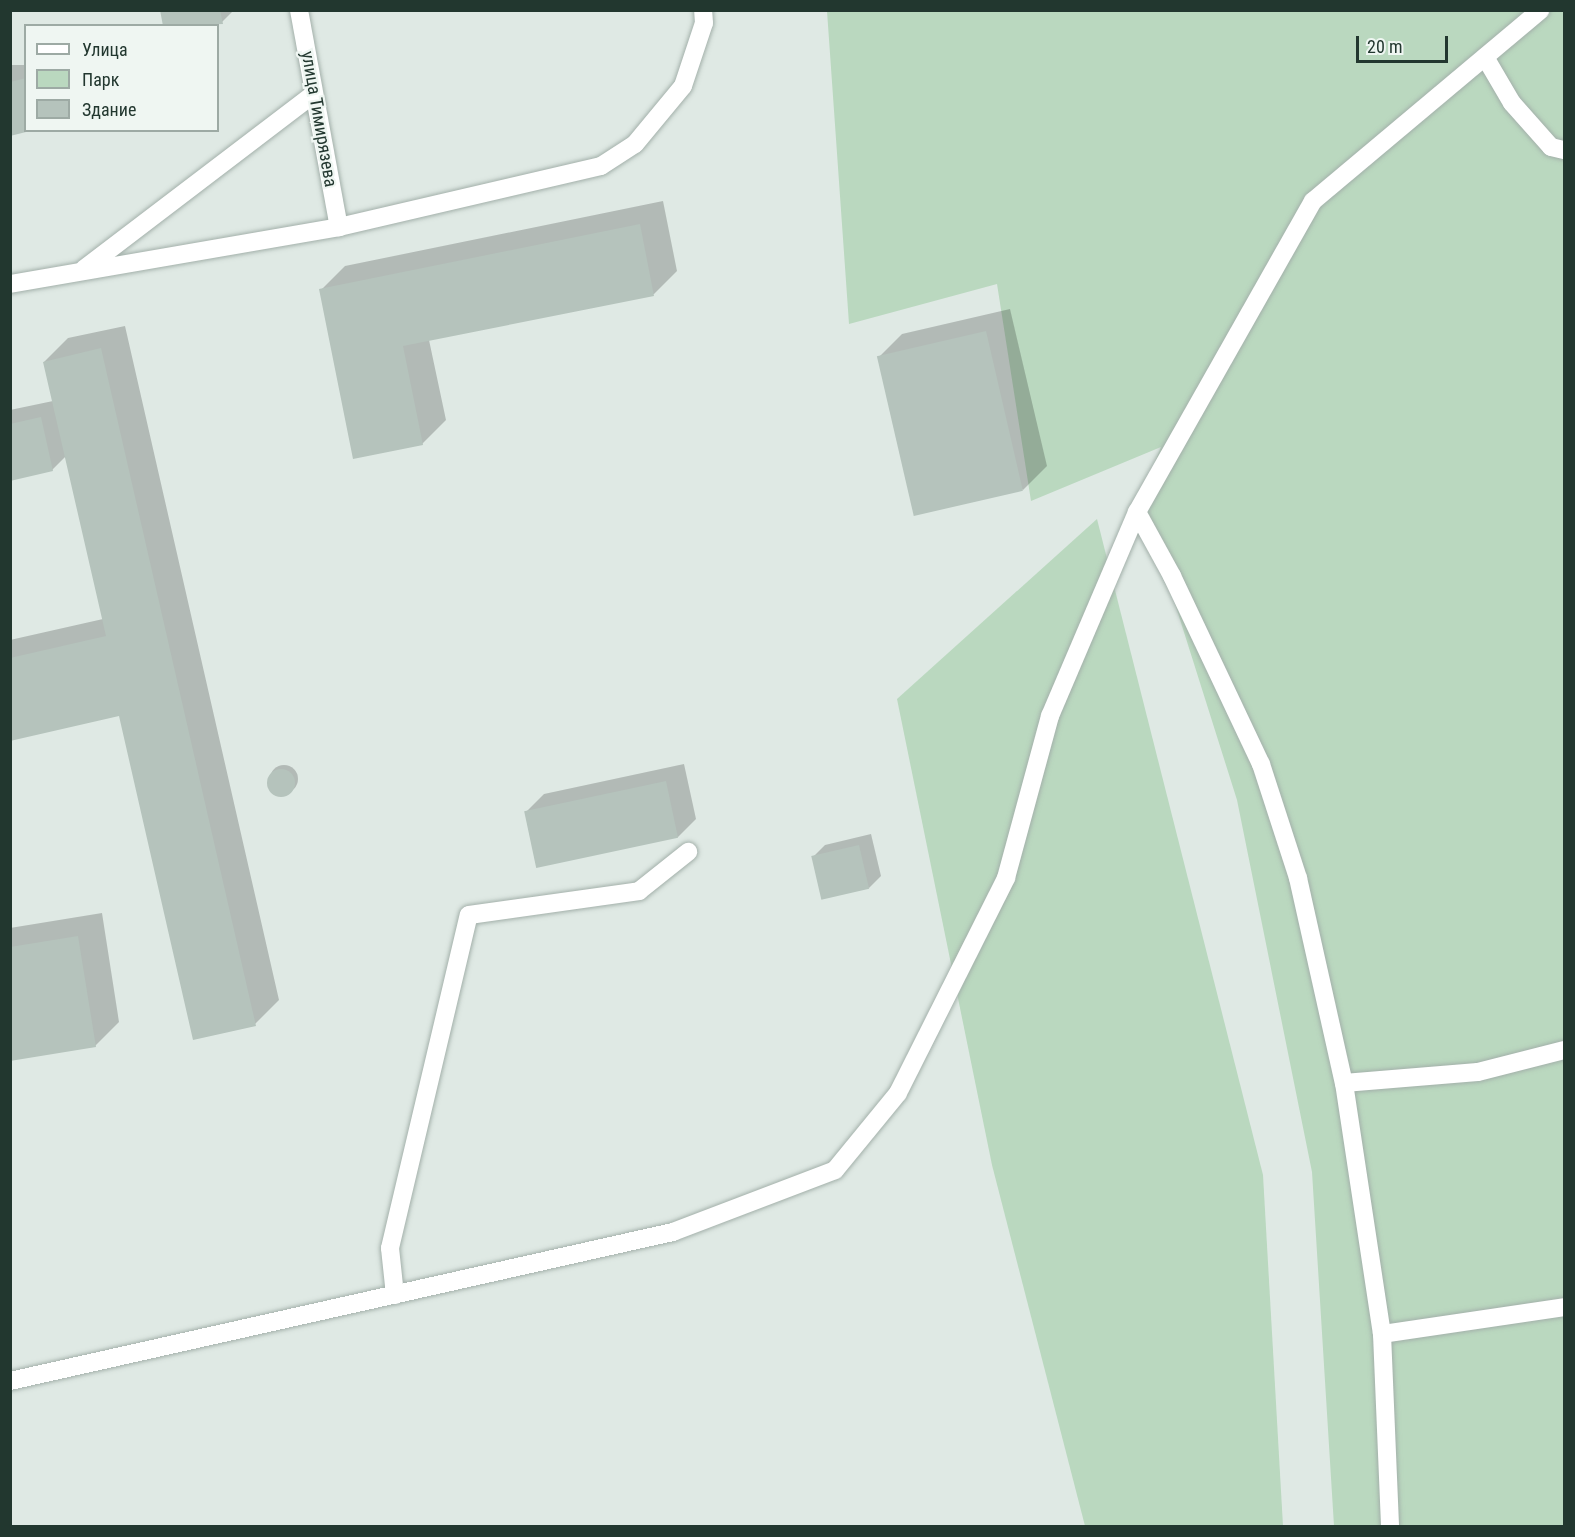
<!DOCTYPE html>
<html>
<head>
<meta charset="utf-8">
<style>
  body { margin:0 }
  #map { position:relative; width:1575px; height:1537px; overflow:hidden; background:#dfe9e4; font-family:"Roboto Condensed",sans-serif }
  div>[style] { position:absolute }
  .green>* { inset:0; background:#bad8bf }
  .shadow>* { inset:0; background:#0003; transform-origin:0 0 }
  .round { border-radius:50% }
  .building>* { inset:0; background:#b5c3bc; transform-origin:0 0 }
  .roads { filter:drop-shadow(0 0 2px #a3b0aa) drop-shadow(0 0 2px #a3b0aa) }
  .minor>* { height:18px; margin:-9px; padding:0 9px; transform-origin:9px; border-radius:9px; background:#fff }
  span { translate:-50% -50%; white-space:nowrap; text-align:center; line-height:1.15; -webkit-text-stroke:4.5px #eff6f2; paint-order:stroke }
  .street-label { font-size:18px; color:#22372f }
  .frame { position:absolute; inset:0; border:12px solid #22372f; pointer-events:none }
  .legend { position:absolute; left:24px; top:24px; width:195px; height:108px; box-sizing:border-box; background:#eff6f2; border:2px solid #9daaa4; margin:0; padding:8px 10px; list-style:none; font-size:18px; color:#22372f }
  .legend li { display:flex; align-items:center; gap:12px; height:30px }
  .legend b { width:30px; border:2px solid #9daaa4 }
  .scale { position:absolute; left:1356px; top:36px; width:92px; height:27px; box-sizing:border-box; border:3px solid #22372f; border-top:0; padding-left:8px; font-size:18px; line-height:21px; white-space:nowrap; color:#22372f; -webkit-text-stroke:4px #eff6f2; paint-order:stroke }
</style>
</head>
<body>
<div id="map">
  <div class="green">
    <i style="clip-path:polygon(827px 11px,1564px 11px,1564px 1526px,1334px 1526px,1312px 1172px,1237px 800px,1141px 496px,1161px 447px,1031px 501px,997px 284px,849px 324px)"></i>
    <i style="clip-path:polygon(1097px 519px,1263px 1175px,1283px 1526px,1085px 1526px,992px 1165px,897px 699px)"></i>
  </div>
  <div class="shadow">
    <i style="clip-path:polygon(161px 10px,234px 10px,222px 22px,207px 26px,164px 26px)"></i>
    <i style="left:26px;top:65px;width:65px;height:16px;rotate:90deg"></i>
    <i style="clip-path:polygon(663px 201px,677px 271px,654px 294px,429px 340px,446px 420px,422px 444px,321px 290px,345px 266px)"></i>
    <i style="clip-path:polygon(1010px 309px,1047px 466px,1023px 490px,878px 358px,902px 334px)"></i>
    <i style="clip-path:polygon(125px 326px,279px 1000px,255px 1024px,120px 714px,10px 739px,10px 640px,103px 619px,66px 456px,52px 470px,10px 479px,10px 410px,53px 401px,44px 362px,68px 338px)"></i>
    <i style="clip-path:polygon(684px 764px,696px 819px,678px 837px,526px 812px,544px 794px)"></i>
    <i class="round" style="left:270px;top:765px;width:28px;height:28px"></i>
    <i style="clip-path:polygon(871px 834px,881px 876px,869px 888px,813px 857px,825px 845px)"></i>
    <i style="clip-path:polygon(102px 913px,119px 1022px,95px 1046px,10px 1060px,10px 928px)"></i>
  </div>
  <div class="building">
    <i style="clip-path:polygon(160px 10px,220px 10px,223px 24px,163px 26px)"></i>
    <i style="clip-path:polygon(26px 78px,26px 130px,30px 131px,10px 136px,10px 82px)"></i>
    <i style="clip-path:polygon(640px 224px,654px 296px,403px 346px,423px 445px,353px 459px,319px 289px)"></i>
    <i style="left:986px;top:331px;width:164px;height:112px;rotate:77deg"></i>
    <i style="clip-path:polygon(101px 348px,256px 1026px,193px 1040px,119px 716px,10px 741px,10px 658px,106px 636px,43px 362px)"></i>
    <i style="clip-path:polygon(41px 417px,53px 471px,10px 481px,10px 424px)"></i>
    <i class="round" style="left:267px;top:769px;width:28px;height:28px"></i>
    <i style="left:666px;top:781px;width:58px;height:145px;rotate:78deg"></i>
    <i style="left:859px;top:845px;width:45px;height:49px;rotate:77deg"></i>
    <i style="clip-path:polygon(78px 936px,96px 1047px,10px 1061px,10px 947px)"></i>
  </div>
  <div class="roads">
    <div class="minor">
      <i style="left:299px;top:10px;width:221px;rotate:79.6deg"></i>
      <i style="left:1485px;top:57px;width:53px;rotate:59.6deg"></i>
      <i style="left:1512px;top:103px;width:59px;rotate:48.4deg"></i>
      <i style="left:1551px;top:147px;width:13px;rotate:13deg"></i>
      <i style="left:84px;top:269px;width:289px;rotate:-37.3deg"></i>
      <i style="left:10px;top:284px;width:334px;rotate:-9.8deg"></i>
      <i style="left:339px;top:227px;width:269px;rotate:-13.1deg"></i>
      <i style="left:601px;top:166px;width:40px;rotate:-32.9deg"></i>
      <i style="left:635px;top:144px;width:75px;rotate:-50.4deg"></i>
      <i style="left:683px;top:86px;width:66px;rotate:-71.6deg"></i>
      <i style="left:704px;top:23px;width:13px;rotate:-94deg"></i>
      <i style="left:1137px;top:512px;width:73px;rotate:61.3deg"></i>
      <i style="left:1172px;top:576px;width:208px;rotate:64.7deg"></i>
      <i style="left:1261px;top:764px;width:120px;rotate:72deg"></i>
      <i style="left:1298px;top:878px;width:210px;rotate:77.4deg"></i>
      <i style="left:1344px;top:1083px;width:254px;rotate:81.4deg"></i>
      <i style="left:1382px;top:1334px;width:192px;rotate:87.6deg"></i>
      <i style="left:1344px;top:1083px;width:134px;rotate:-4.7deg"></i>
      <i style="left:1478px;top:1072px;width:89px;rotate:-14.3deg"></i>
      <i style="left:395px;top:1295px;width:47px;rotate:-96.1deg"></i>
      <i style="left:390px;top:1248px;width:342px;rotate:-76.7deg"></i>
      <i style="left:469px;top:915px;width:172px;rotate:-8deg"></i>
      <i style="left:639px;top:891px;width:63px;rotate:-38.5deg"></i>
      <i style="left:1382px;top:1334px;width:184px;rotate:-8.4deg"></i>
      <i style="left:10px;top:1381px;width:680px;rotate:-12.67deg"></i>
      <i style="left:673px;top:1232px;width:173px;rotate:-20.9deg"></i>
      <i style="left:835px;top:1170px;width:99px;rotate:-50.7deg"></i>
      <i style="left:898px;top:1093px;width:241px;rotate:-63.3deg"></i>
      <i style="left:1006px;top:878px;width:168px;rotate:-74.8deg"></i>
      <i style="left:1050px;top:716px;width:222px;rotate:-66.9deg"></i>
      <i style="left:1137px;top:512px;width:357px;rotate:-60.5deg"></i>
      <i style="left:1313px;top:201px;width:297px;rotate:-40deg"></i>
    </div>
  </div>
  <div class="street-label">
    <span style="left:319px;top:119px;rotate:80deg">улица Тимирязева</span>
  </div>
  <div class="frame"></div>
  <ul class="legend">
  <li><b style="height:8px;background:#fff"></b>Улица</li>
  <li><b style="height:16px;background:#bad8bf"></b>Парк</li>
  <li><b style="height:16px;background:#b5c3bc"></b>Здание</li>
  </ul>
  <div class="scale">20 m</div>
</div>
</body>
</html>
